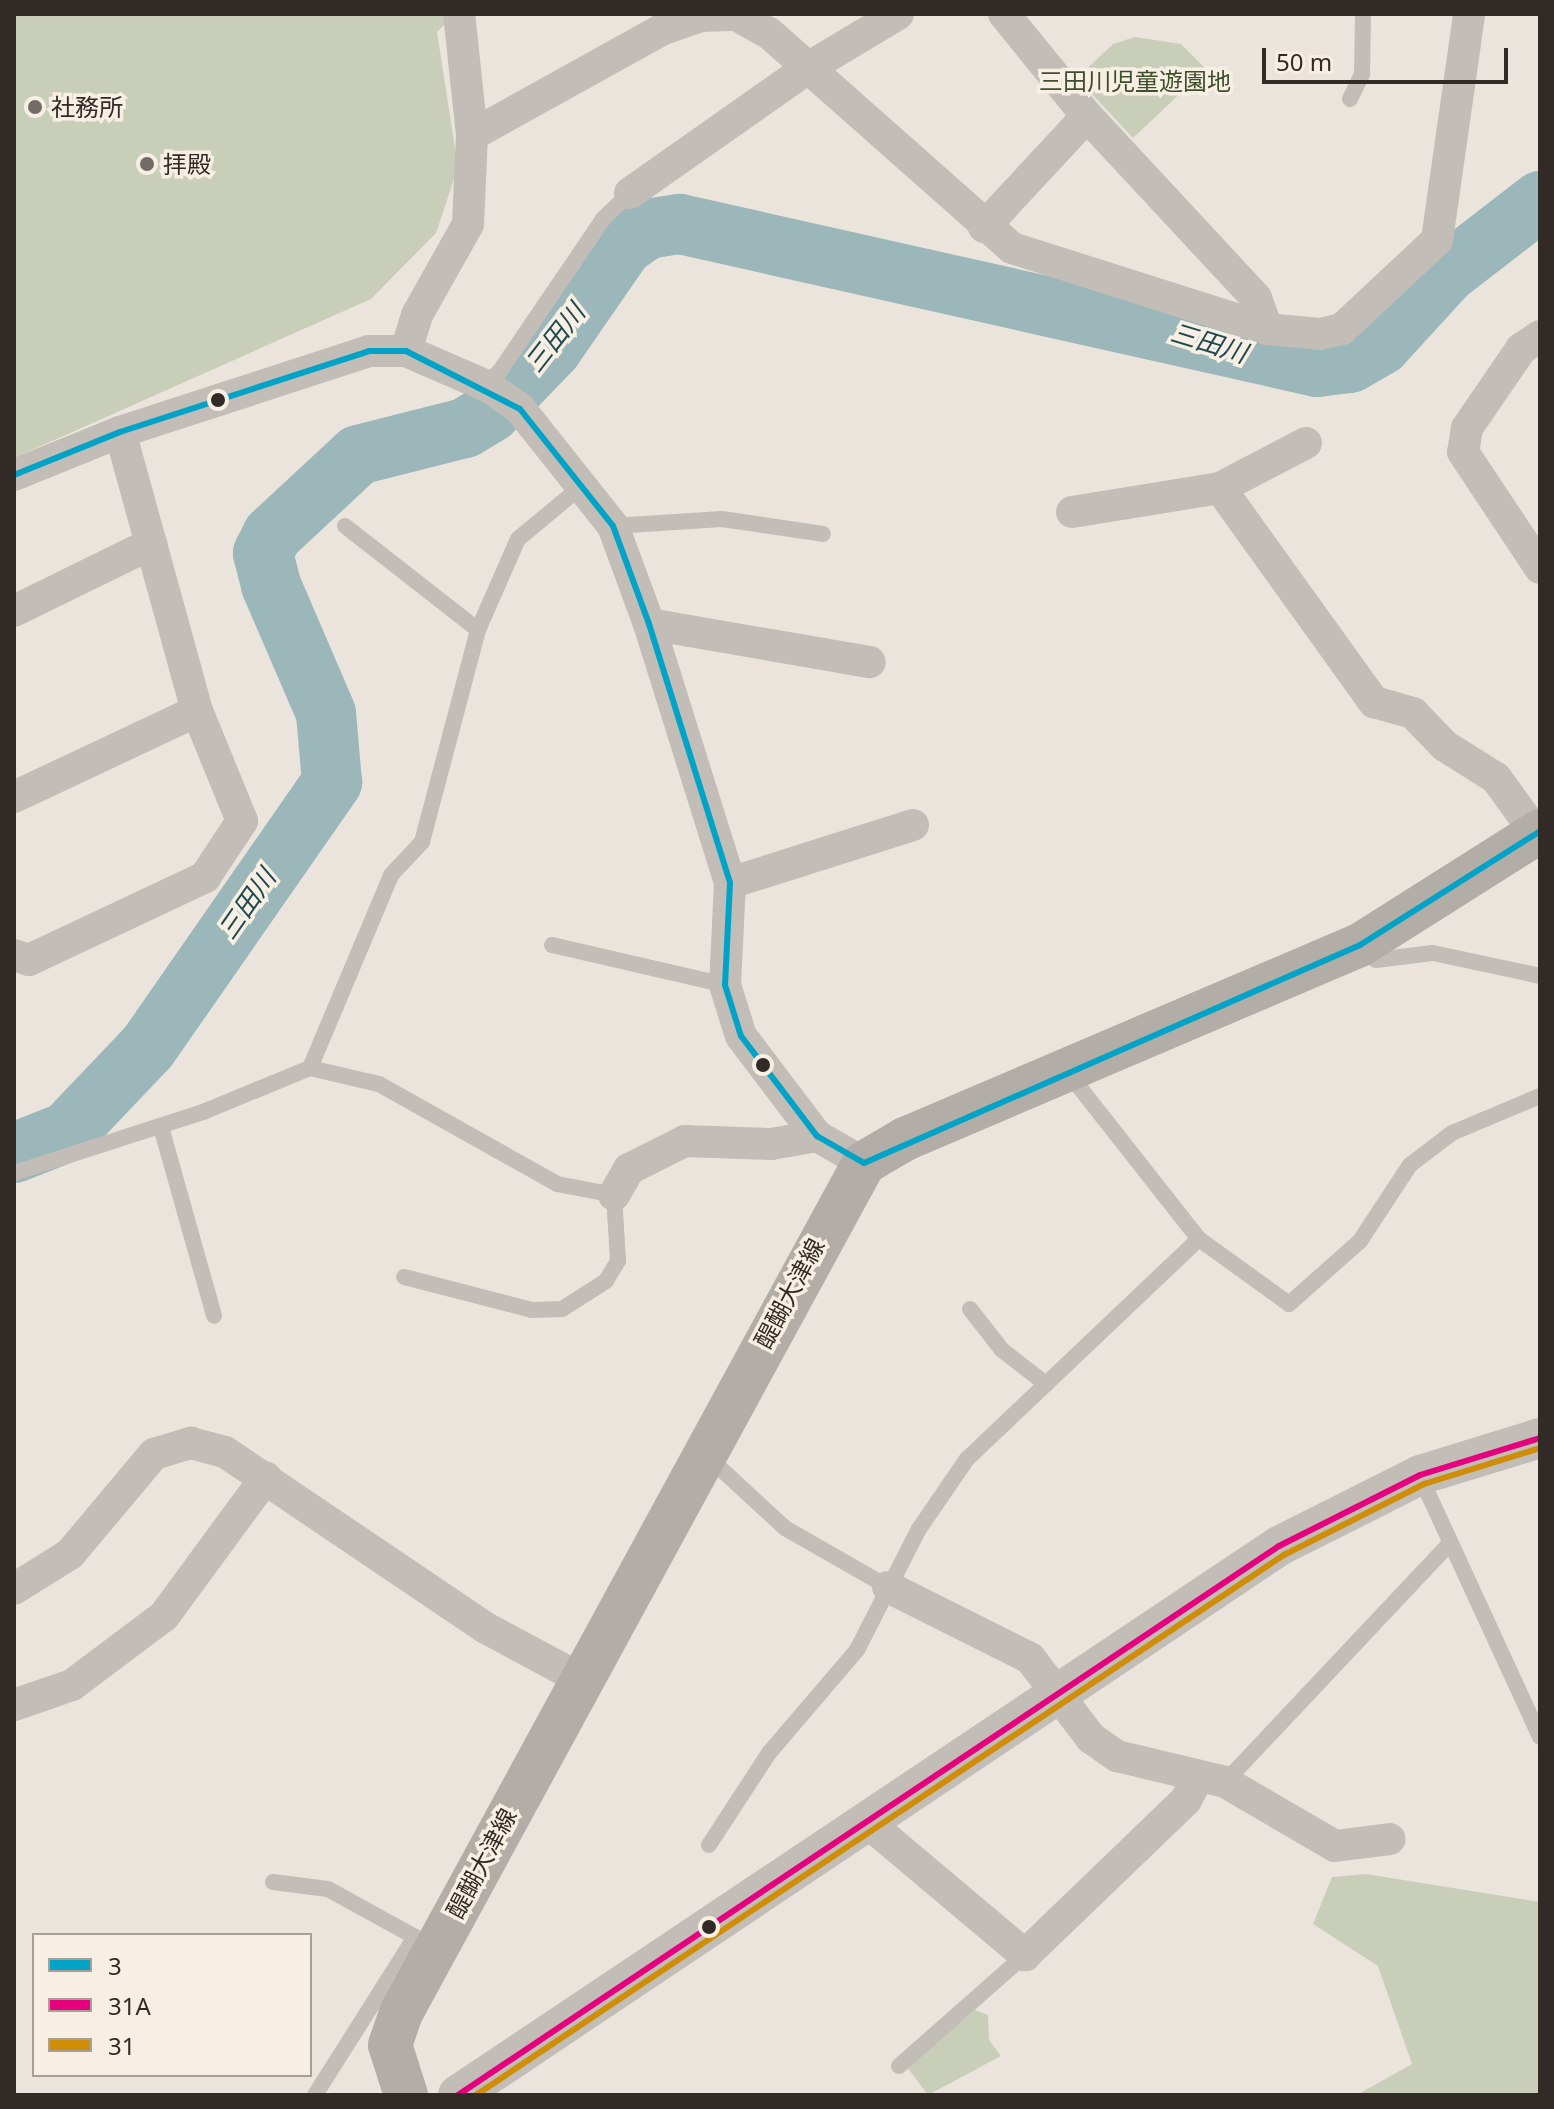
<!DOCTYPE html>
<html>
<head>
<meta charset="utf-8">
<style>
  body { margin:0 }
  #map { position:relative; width:1554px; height:2109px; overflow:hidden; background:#eae4dd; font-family:"Noto Sans","Noto Sans JP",sans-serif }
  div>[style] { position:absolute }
  .green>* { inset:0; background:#c9ceb8 }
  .river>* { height:60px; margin:-30px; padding:0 30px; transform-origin:30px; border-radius:30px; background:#9bb7b9 }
  .service>* { height:16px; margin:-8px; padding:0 8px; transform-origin:8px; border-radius:8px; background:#c2bdb7 }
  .minor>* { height:32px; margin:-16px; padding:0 16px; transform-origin:16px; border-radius:16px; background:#c2bdb7 }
  .tertiary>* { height:40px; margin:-20px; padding:0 20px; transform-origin:20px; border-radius:20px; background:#c2bdb7 }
  .secondary>* { height:44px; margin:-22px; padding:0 22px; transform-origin:22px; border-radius:22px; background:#b3ada7 }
  .bus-1>* { height:6px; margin:-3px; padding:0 3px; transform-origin:3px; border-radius:3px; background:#02a3c6 }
  .bus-2>* { height:6px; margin:-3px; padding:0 3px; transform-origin:3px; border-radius:3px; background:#e5007d }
  .bus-3>* { height:6px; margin:-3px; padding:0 3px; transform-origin:3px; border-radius:3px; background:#d08d08 }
  .dots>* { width:22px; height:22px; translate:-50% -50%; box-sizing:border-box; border:4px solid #f7efe3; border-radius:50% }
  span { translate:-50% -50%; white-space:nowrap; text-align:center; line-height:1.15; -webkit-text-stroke:7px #f7efe3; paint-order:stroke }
  .park-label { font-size:24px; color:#3f4e2b }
  .poi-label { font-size:24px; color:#322a26 }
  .left { translate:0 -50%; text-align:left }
  .street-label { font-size:24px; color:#322a26 }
  .water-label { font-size:26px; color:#1e4950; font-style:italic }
  .frame { position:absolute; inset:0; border:16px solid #322a26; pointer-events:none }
  .legend { position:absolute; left:32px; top:1933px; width:280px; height:144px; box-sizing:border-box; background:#f7efe3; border:2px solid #a8a097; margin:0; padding:10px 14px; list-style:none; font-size:24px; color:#322a26 }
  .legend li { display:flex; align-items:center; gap:16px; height:40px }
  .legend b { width:40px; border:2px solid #a8a097 }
  .scale { position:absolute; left:1262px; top:48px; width:246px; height:36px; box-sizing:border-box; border:4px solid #322a26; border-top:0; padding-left:10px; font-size:24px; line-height:28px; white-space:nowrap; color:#322a26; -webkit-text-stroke:6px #f7efe3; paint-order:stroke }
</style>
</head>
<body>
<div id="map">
  <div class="green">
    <i style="clip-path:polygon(14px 14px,455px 14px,437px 32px,458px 167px,436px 233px,371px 299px,14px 458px)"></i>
    <i style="clip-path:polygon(1135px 37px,1181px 44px,1206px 69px,1133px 138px,1077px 78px,1113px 44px)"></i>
    <i style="clip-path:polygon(1366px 1874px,1540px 1902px,1540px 2095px,1357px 2095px,1412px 2064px,1378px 1966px,1313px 1924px,1332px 1877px)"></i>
    <i style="clip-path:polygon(975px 2010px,988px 2015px,989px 2040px,1001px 2056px,928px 2095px,907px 2067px)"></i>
  </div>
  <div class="river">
    <i style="left:14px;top:1153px;width:57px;rotate:-21.6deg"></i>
    <i style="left:67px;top:1132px;width:117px;rotate:-46.4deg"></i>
    <i style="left:148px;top:1047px;width:323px;rotate:-55.2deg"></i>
    <i style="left:332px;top:782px;width:69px;rotate:-95deg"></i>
    <i style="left:326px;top:713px;width:139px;rotate:-113.3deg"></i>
    <i style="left:271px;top:585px;width:33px;rotate:-104deg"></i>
    <i style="left:263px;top:553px;width:20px;rotate:-63deg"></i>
    <i style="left:272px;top:535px;width:117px;rotate:-42.9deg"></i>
    <i style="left:358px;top:455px;width:110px;rotate:-14.2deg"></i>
    <i style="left:465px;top:428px;width:29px;rotate:-31deg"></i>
    <i style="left:490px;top:413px;width:89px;rotate:-45.9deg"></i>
    <i style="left:552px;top:349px;width:125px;rotate:-55.4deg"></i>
    <i style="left:623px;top:246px;width:29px;rotate:-35deg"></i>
    <i style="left:647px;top:229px;width:33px;rotate:-9deg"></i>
    <i style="left:680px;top:224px;width:653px;rotate:12.65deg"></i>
    <i style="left:1317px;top:367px;width:33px;rotate:-7deg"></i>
    <i style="left:1350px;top:363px;width:36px;rotate:-30deg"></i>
    <i style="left:1381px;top:345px;width:98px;rotate:-47.5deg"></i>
    <i style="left:1447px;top:273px;width:118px;rotate:-37.7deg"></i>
  </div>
  <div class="service">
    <i style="left:1350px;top:99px;width:28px;rotate:-64deg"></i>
    <i style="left:1362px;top:74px;width:60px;rotate:-89deg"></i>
    <i style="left:489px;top:387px;width:203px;rotate:-55.8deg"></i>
    <i style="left:603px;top:219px;width:37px;rotate:-44deg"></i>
    <i style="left:345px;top:526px;width:169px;rotate:38deg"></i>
    <i style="left:613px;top:526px;width:109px;rotate:-3.7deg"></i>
    <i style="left:722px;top:519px;width:102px;rotate:8.4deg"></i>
    <i style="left:552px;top:945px;width:178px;rotate:13deg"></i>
    <i style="left:1364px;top:949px;width:16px;rotate:43deg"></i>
    <i style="left:1376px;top:960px;width:57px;rotate:-7deg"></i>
    <i style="left:1433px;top:953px;width:109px;rotate:12.1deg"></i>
    <i style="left:310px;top:1068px;width:209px;rotate:-67.2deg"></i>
    <i style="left:391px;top:875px;width:45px;rotate:-46.8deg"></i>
    <i style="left:422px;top:842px;width:219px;rotate:-75.2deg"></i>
    <i style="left:478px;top:630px;width:99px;rotate:-66.3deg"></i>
    <i style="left:518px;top:539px;width:85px;rotate:-39.7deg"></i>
    <i style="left:1069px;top:1074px;width:210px;rotate:51.8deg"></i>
    <i style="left:1199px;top:1239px;width:111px;rotate:35.8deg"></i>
    <i style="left:1289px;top:1304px;width:95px;rotate:-41.6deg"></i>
    <i style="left:1360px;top:1241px;width:91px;rotate:-56.7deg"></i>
    <i style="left:1410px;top:1165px;width:53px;rotate:-37.3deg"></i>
    <i style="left:1452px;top:1133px;width:95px;rotate:-22.8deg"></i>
    <i style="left:161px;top:1127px;width:196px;rotate:74.3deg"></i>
    <i style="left:14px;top:1173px;width:199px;rotate:-17.9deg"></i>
    <i style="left:203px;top:1112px;width:116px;rotate:-22.4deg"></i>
    <i style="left:310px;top:1068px;width:71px;rotate:13.1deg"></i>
    <i style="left:379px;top:1084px;width:204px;rotate:29.3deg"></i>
    <i style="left:557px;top:1184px;width:58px;rotate:10.9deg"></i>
    <i style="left:614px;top:1195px;width:66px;rotate:86.5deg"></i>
    <i style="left:618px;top:1261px;width:23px;rotate:121deg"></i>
    <i style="left:606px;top:1281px;width:52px;rotate:147.5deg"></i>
    <i style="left:562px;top:1309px;width:30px;rotate:178deg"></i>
    <i style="left:532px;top:1310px;width:132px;rotate:-165.5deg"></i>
    <i style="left:970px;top:1309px;width:52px;rotate:52deg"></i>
    <i style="left:1002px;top:1350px;width:56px;rotate:37.7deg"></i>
    <i style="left:708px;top:1457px;width:105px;rotate:42.7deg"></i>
    <i style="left:785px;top:1528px;width:119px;rotate:29.8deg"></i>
    <i style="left:1420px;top:1476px;width:287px;rotate:65.3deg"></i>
    <i style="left:1225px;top:1782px;width:328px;rotate:-46.7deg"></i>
    <i style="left:709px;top:1845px;width:110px;rotate:-56.9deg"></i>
    <i style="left:769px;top:1753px;width:135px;rotate:-49.5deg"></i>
    <i style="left:857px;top:1650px;width:136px;rotate:-62.9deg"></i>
    <i style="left:919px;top:1529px;width:85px;rotate:-55.6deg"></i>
    <i style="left:967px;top:1459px;width:320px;rotate:-43.5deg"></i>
    <i style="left:273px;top:1882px;width:55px;rotate:7.3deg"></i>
    <i style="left:328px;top:1889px;width:99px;rotate:28.9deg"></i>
    <i style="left:899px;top:2066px;width:168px;rotate:-41.4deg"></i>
    <i style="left:315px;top:2095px;width:187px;rotate:-57.7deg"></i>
    <i style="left:415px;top:1937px;width:21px;rotate:28deg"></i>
  </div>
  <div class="minor">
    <i style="left:1004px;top:14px;width:132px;rotate:50.9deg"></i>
    <i style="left:1087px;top:116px;width:248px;rotate:47.1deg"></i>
    <i style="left:1256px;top:298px;width:33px;rotate:70deg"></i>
    <i style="left:472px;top:135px;width:218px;rotate:-29deg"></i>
    <i style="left:663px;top:29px;width:39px;rotate:-19deg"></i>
    <i style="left:700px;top:16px;width:36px;rotate:-2deg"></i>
    <i style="left:736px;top:15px;width:38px;rotate:29deg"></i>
    <i style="left:769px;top:33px;width:324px;rotate:41.5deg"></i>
    <i style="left:1012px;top:248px;width:268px;rotate:17.6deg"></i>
    <i style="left:1267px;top:329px;width:53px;rotate:5.4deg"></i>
    <i style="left:1320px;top:334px;width:23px;rotate:-13deg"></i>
    <i style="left:1342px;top:329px;width:130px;rotate:-43.1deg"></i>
    <i style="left:1437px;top:240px;width:228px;rotate:-81.9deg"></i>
    <i style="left:630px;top:193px;width:218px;rotate:-35.1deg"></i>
    <i style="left:808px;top:68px;width:105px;rotate:-31deg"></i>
    <i style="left:984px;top:227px;width:151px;rotate:-47.1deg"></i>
    <i style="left:1540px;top:336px;width:23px;rotate:146deg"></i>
    <i style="left:1521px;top:349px;width:96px;rotate:124.4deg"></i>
    <i style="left:1467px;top:428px;width:24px;rotate:99deg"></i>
    <i style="left:1463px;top:452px;width:139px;rotate:56.4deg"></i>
    <i style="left:406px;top:351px;width:38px;rotate:-73deg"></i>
    <i style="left:417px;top:315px;width:104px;rotate:-60.7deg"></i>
    <i style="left:468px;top:224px;width:89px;rotate:-87.4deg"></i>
    <i style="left:472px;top:135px;width:122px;rotate:-96.1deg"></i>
    <i style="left:1306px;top:443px;width:97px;rotate:152.4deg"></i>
    <i style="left:1220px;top:488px;width:264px;rotate:54.3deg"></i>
    <i style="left:1374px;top:702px;width:41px;rotate:15.8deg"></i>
    <i style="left:1413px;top:713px;width:46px;rotate:45.9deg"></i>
    <i style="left:1445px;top:746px;width:60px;rotate:32.1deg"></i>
    <i style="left:1496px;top:778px;width:68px;rotate:54deg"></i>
    <i style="left:14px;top:475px;width:114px;rotate:-22.1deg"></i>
    <i style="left:120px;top:432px;width:262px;rotate:-18deg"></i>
    <i style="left:369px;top:351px;width:37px"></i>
    <i style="left:406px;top:351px;width:90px;rotate:23.4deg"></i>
    <i style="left:489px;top:387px;width:38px;rotate:35deg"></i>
    <i style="left:520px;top:409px;width:149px;rotate:51.5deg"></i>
    <i style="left:613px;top:526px;width:104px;rotate:69.8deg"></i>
    <i style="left:649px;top:624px;width:271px;rotate:72.6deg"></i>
    <i style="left:730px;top:883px;width:102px;rotate:92.8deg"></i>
    <i style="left:725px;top:985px;width:53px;rotate:72.6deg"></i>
    <i style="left:741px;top:1036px;width:126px;rotate:52.8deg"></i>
    <i style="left:817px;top:1136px;width:54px;rotate:29.9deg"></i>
    <i style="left:1072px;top:512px;width:150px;rotate:-9.2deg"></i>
    <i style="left:14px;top:611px;width:153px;rotate:-26.1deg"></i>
    <i style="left:649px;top:624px;width:224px;rotate:9.8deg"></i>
    <i style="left:14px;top:797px;width:202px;rotate:-25.2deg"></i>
    <i style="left:730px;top:883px;width:192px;rotate:-17.6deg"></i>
    <i style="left:14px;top:955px;width:16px;rotate:18deg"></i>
    <i style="left:29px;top:960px;width:195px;rotate:-25.2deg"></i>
    <i style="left:205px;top:877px;width:67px;rotate:-56.5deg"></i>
    <i style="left:242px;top:821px;width:119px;rotate:-112.2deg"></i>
    <i style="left:197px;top:711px;width:289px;rotate:-105.4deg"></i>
    <i style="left:614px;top:1195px;width:30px;rotate:-60deg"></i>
    <i style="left:629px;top:1169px;width:63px;rotate:-26.6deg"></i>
    <i style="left:685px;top:1141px;width:86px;rotate:2deg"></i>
    <i style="left:771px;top:1144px;width:47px;rotate:-9.9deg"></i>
    <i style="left:888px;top:1587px;width:159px;rotate:26.6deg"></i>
    <i style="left:1030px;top:1658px;width:101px;rotate:52.7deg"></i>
    <i style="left:1091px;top:1738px;width:32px;rotate:35deg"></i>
    <i style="left:1117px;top:1756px;width:111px;rotate:13.5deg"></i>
    <i style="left:1225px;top:1782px;width:127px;rotate:30.2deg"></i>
    <i style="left:1335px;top:1846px;width:55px;rotate:-7.3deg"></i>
    <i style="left:14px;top:1589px;width:66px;rotate:-32deg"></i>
    <i style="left:70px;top:1554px;width:131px;rotate:-50deg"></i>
    <i style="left:154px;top:1454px;width:39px;rotate:-17deg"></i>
    <i style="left:191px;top:1443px;width:35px;rotate:15deg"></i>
    <i style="left:225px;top:1452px;width:315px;rotate:34deg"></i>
    <i style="left:486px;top:1628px;width:108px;rotate:28.2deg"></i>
    <i style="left:14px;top:1705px;width:61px;rotate:-19deg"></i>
    <i style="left:72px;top:1685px;width:115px;rotate:-36.9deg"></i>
    <i style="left:164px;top:1616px;width:172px;rotate:-53.7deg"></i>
    <i style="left:867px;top:1822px;width:207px;rotate:40.1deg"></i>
    <i style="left:1025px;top:1955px;width:223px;rotate:-43.9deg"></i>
    <i style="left:1186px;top:1800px;width:27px;rotate:-62deg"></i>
  </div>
  <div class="tertiary">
    <i style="left:458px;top:2095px;width:988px;rotate:-33.77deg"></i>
    <i style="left:1279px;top:1546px;width:158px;rotate:-26.7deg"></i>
    <i style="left:1420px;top:1475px;width:126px;rotate:-17.1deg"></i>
  </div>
  <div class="secondary">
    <i style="left:406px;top:2095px;width:52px;rotate:-107.7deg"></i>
    <i style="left:390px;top:2045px;width:34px;rotate:-71deg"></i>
    <i style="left:401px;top:2013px;width:968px;rotate:-61.42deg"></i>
    <i style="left:864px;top:1163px;width:48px;rotate:-30.3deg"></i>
    <i style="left:905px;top:1139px;width:495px;rotate:-23.1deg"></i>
    <i style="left:1360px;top:945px;width:213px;rotate:-32.3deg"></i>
  </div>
  <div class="bus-1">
    <i style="left:14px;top:475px;width:114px;rotate:-22.1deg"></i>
    <i style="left:120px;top:432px;width:262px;rotate:-18deg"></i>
    <i style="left:369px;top:351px;width:37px"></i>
    <i style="left:406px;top:351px;width:128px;rotate:27deg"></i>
    <i style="left:520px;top:409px;width:149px;rotate:51.5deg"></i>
    <i style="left:613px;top:526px;width:104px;rotate:69.8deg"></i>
    <i style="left:649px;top:624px;width:271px;rotate:72.6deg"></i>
    <i style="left:730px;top:883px;width:102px;rotate:92.8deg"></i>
    <i style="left:725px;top:985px;width:53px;rotate:72.6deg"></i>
    <i style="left:741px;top:1036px;width:126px;rotate:52.8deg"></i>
    <i style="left:817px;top:1136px;width:54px;rotate:29.9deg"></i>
    <i style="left:864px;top:1163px;width:542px;rotate:-23.73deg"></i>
    <i style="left:1360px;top:945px;width:213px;rotate:-32.3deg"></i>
  </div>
  <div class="bus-2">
    <i style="left:458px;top:2095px;width:988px;rotate:-33.77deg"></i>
    <i style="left:1279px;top:1546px;width:158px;rotate:-26.7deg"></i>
    <i style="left:1420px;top:1475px;width:126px;rotate:-17.1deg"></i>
  </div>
  <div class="bus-3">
    <i style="left:476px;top:2095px;width:972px;rotate:-33.76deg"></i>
    <i style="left:1284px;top:1555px;width:157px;rotate:-26.9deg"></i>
    <i style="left:1424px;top:1484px;width:121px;rotate:-17.2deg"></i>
  </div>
  <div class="dots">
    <i style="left:35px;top:107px;background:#726b66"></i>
    <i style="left:147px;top:164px;background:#726b66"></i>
    <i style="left:218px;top:400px;background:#322a26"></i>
    <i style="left:763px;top:1065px;background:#322a26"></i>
    <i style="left:709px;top:1927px;background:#322a26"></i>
  </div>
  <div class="park-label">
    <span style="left:1135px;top:81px">三田川児童遊園地</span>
  </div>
  <div class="poi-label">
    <span class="left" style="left:51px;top:107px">社務所</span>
    <span class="left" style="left:163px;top:164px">拝殿</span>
  </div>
  <div class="street-label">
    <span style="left:789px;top:1293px;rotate:-62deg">醍醐大津線</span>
    <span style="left:481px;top:1863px;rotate:-62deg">醍醐大津線</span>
  </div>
  <div class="water-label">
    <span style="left:555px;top:338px;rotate:-52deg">三田川</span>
    <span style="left:1209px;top:343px;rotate:17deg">三田川</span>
    <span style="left:247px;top:904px;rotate:-55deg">三田川</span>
  </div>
  <div class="frame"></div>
  <ul class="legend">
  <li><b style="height:10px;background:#02a3c6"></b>3</li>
  <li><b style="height:10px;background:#e5007d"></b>31A</li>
  <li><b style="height:10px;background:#d08d08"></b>31</li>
  </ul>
  <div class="scale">50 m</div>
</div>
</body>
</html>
